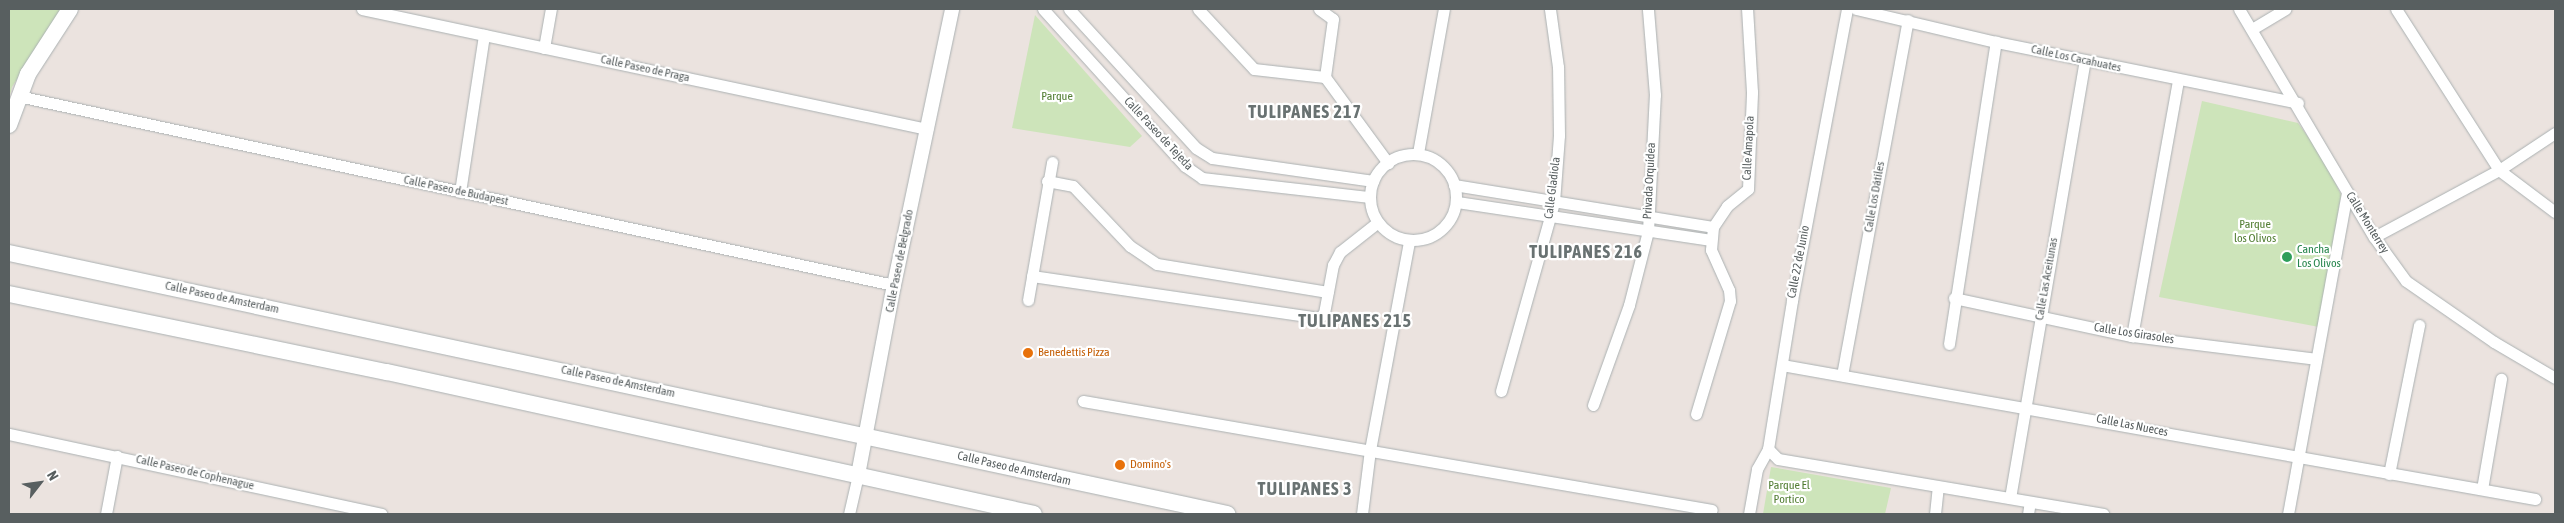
<!DOCTYPE html>
<html>
<head>
<meta charset="utf-8">
<style>
  body { margin:0 }
  #map { position:relative; width:2564px; height:523px; overflow:hidden; background:#ebe3df; font-family:"Asap Condensed",sans-serif }
  div>[style] { position:absolute }
  .green>* { inset:0; background:#cde4ba }
  .roads { filter:drop-shadow(0 0 1px #abb1b2) drop-shadow(0 0 1px #abb1b2) }
  .minor>* { height:11px; margin:-5.5px; padding:0 5.5px; transform-origin:5.5px; border-radius:5.5px; background:#fff }
  .minor>.ring { margin:-5.5px; padding:0; box-sizing:content-box; background:none; border:11px solid #fff; border-radius:50% }
  .tertiary>* { height:14px; margin:-7px; padding:0 7px; transform-origin:7px; border-radius:7px; background:#fff }
  .secondary>* { height:16px; margin:-8px; padding:0 8px; transform-origin:8px; border-radius:8px; background:#fff }
  .dots>* { width:14px; height:14px; translate:-50% -50%; box-sizing:border-box; border:2px solid #fff; border-radius:50% }
  span { translate:-50% -50%; white-space:nowrap; text-align:center; line-height:1.15; -webkit-text-stroke:4.5px #fff; paint-order:stroke }
  .street-label { font-size:12px; color:#585f60 }
  .park-label { font-size:12px; color:#517d32 }
  .leisure-label { font-size:12px; color:#27864d }
  .left { translate:0 -50%; text-align:left }
  .food-label { font-size:12px; color:#c56008 }
  .district-label { font-size:18px; color:#697272; font-weight:700; letter-spacing:1px }
  .frame { position:absolute; inset:0; border:10px solid #585f60; pointer-events:none }
  .north { position:absolute; left:15px; top:458px; width:50px; height:50px; -webkit-text-stroke:4px #fff; paint-order:stroke; rotate:60deg; font-size:14px; font-weight:700; line-height:20px; text-align:center; color:#585f60 }
  .north::after { content:''; display:block; margin:auto; width:18px; height:22px; background:#585f60; clip-path:polygon(50% 0,100% 100%,50% 72%,0 100%) }
</style>
</head>
<body>
<div id="map">
  <div class="green">
    <i style="clip-path:polygon(9px 9px,62px 9px,12px 87px,9px 99px)"></i>
    <i style="clip-path:polygon(1035px 15px,1142px 136px,1130px 147px,1012px 128px)"></i>
    <i style="clip-path:polygon(2202px 101px,2298px 123px,2325px 160px,2341px 195px,2319px 327px,2159px 297px)"></i>
    <i style="clip-path:polygon(1771px 467px,1891px 488px,1885px 514px,1763px 514px)"></i>
  </div>
  <div class="roads">
    <div class="minor">
      <i style="left:362px;top:9px;width:578px;rotate:11.99deg"></i>
      <i style="left:1043px;top:9px;width:212px;rotate:47.9deg"></i>
      <i style="left:1185px;top:166px;width:21px;rotate:35deg"></i>
      <i style="left:1202px;top:178px;width:169px;rotate:6.5deg"></i>
      <i style="left:1069px;top:9px;width:188px;rotate:47.6deg"></i>
      <i style="left:1196px;top:148px;width:19px;rotate:32deg"></i>
      <i style="left:1212px;top:158px;width:163px;rotate:8.1deg"></i>
      <i style="left:1198px;top:9px;width:82px;rotate:47deg"></i>
      <i style="left:1254px;top:69px;width:71px;rotate:6.4deg"></i>
      <i style="left:1319px;top:9px;width:17px;rotate:36deg"></i>
      <i style="left:1333px;top:19px;width:59px;rotate:97.9deg"></i>
      <i style="left:1325px;top:77px;width:107px;rotate:53.8deg"></i>
      <i style="left:1856px;top:9px;width:144px;rotate:13.3deg"></i>
      <i style="left:1996px;top:42px;width:308px;rotate:11.4deg"></i>
      <i style="left:2239px;top:9px;width:265px;rotate:59.4deg"></i>
      <i style="left:2374px;top:237px;width:54px;rotate:54deg"></i>
      <i style="left:2406px;top:281px;width:107px;rotate:34.7deg"></i>
      <i style="left:2494px;top:342px;width:71px;rotate:30.5deg"></i>
      <i style="left:2396px;top:9px;width:191px;rotate:57.4deg"></i>
      <i style="left:2499px;top:170px;width:70px;rotate:36.9deg"></i>
      <i style="left:2252px;top:29px;width:39px;rotate:-31deg"></i>
      <i style="left:544px;top:48px;width:40px;rotate:-80deg"></i>
      <i style="left:18px;top:96px;width:896px;rotate:12.18deg"></i>
      <i style="left:1418px;top:153px;width:146px;rotate:-79.8deg"></i>
      <i class="ring" style="left:1370px;top:154px;width:75px;height:75px"></i>
      <i style="left:1047px;top:181px;width:26px;rotate:11deg"></i>
      <i style="left:1073px;top:186px;width:83px;rotate:46.5deg"></i>
      <i style="left:1130px;top:246px;width:32px;rotate:34deg"></i>
      <i style="left:1157px;top:264px;width:173px;rotate:9.3deg"></i>
      <i style="left:1454px;top:185px;width:262px;rotate:9.2deg"></i>
      <i style="left:460px;top:192px;width:159px;rotate:-81.3deg"></i>
      <i style="left:1457px;top:202px;width:257px;rotate:8.5deg"></i>
      <i style="left:2374px;top:237px;width:142px;rotate:-28.2deg"></i>
      <i style="left:2499px;top:170px;width:67px;rotate:-33.5deg"></i>
      <i style="left:1032px;top:276px;width:290px;rotate:8.3deg"></i>
      <i style="left:1319px;top:318px;width:7px;rotate:-45deg"></i>
      <i style="left:1324px;top:313px;width:49px;rotate:-79.4deg"></i>
      <i style="left:1333px;top:265px;width:15px;rotate:-62deg"></i>
      <i style="left:1340px;top:252px;width:48px;rotate:-38.3deg"></i>
      <i style="left:1954px;top:298px;width:182px;rotate:12.1deg"></i>
      <i style="left:2132px;top:336px;width:185px;rotate:7.1deg"></i>
      <i style="left:1028px;top:300px;width:140px;rotate:-80.1deg"></i>
      <i style="left:2132px;top:336px;width:259px;rotate:-79.8deg"></i>
      <i style="left:1949px;top:344px;width:306px;rotate:-81.2deg"></i>
      <i style="left:1782px;top:365px;width:765px;rotate:10.09deg"></i>
      <i style="left:1842px;top:375px;width:361px;rotate:-79.5deg"></i>
      <i style="left:1501px;top:391px;width:196px;rotate:-74.3deg"></i>
      <i style="left:1554px;top:202px;width:67px;rotate:-85.7deg"></i>
      <i style="left:1559px;top:135px;width:68px;rotate:-90.8deg"></i>
      <i style="left:1558px;top:67px;width:59px;rotate:-97.9deg"></i>
      <i style="left:1083px;top:401px;width:638px;rotate:9.83deg"></i>
      <i style="left:1593px;top:405px;width:106px;rotate:-70.2deg"></i>
      <i style="left:1629px;top:305px;width:76px;rotate:-75.6deg"></i>
      <i style="left:1648px;top:231px;width:136px;rotate:-87.1deg"></i>
      <i style="left:1655px;top:95px;width:86px;rotate:-94.7deg"></i>
      <i style="left:1696px;top:414px;width:118px;rotate:-73.3deg"></i>
      <i style="left:1730px;top:301px;width:11px;rotate:-95deg"></i>
      <i style="left:1729px;top:290px;width:44px;rotate:-114.2deg"></i>
      <i style="left:1711px;top:250px;width:23px;rotate:-85deg"></i>
      <i style="left:1713px;top:227px;width:25px;rotate:-56deg"></i>
      <i style="left:1727px;top:206px;width:27px;rotate:-39deg"></i>
      <i style="left:1748px;top:189px;width:97px;rotate:-87.6deg"></i>
      <i style="left:1752px;top:92px;width:83px;rotate:-93.4deg"></i>
      <i style="left:9px;top:434px;width:381px;rotate:12.1deg"></i>
      <i style="left:1768px;top:449px;width:14px;rotate:45deg"></i>
      <i style="left:1778px;top:459px;width:330px;rotate:9.6deg"></i>
      <i style="left:2389px;top:474px;width:152px;rotate:-78.6deg"></i>
      <i style="left:2482px;top:489px;width:112px;rotate:-80.2deg"></i>
      <i style="left:2010px;top:498px;width:444px;rotate:-80.3deg"></i>
      <i style="left:106px;top:514px;width:59px;rotate:-79.3deg"></i>
      <i style="left:849px;top:514px;width:40px;rotate:-77deg"></i>
      <i style="left:1362px;top:514px;width:64px;rotate:-82.9deg"></i>
      <i style="left:1370px;top:450px;width:213px;rotate:-79.4deg"></i>
      <i style="left:1749px;top:514px;width:46px;rotate:-79.9deg"></i>
      <i style="left:1757px;top:469px;width:23px;rotate:-61deg"></i>
      <i style="left:1768px;top:449px;width:151px;rotate:-80.8deg"></i>
      <i style="left:1792px;top:300px;width:296px;rotate:-79.3deg"></i>
      <i style="left:1935px;top:514px;width:27px;rotate:-84deg"></i>
      <i style="left:2028px;top:514px;width:12px;rotate:-81deg"></i>
      <i style="left:2288px;top:514px;width:327px;rotate:-79.6deg"></i>
    </div>
    <div class="tertiary">
      <i style="left:858px;top:475px;width:193px;rotate:-79.3deg"></i>
      <i style="left:894px;top:285px;width:282px;rotate:-78.1deg"></i>
    </div>
    <div class="secondary">
      <i style="left:9px;top:125px;width:54px;rotate:-69.6deg"></i>
      <i style="left:28px;top:74px;width:77px;rotate:-57.1deg"></i>
      <i style="left:9px;top:253px;width:1246px;rotate:12.09deg"></i>
      <i style="left:9px;top:294px;width:386px;rotate:11.7deg"></i>
      <i style="left:387px;top:372px;width:662px;rotate:12.38deg"></i>
    </div>
  </div>
  <div class="dots">
    <i style="left:2287px;top:257px;background:#2e9e5b"></i>
    <i style="left:1028px;top:353px;background:#e8710a"></i>
    <i style="left:1120px;top:465px;background:#e8710a"></i>
  </div>
  <div class="street-label">
    <span style="left:2076px;top:59px;rotate:12deg">Calle Los Cacahuates</span>
    <span style="left:645px;top:69px;rotate:12deg">Calle Paseo de Praga</span>
    <span style="left:1158px;top:134px;rotate:47deg">Calle Paseo de Tejeda</span>
    <span style="left:1749px;top:148px;rotate:-87deg">Calle Amapola</span>
    <span style="left:1650px;top:181px;rotate:-87deg">Privada Orquídea</span>
    <span style="left:1553px;top:188px;rotate:-83deg">Calle Gladiola</span>
    <span style="left:456px;top:191px;rotate:12deg">Calle Paseo de Budapest</span>
    <span style="left:1875px;top:197px;rotate:-80deg">Calle Los Dátiles</span>
    <span style="left:2367px;top:223px;rotate:58deg">Calle Monterrey</span>
    <span style="left:900px;top:261px;rotate:-79deg">Calle Paseo de Belgrado</span>
    <span style="left:1799px;top:262px;rotate:-79deg">Calle 22 de Junio</span>
    <span style="left:2047px;top:279px;rotate:-80deg">Calle Las Aceitunas</span>
    <span style="left:222px;top:298px;rotate:12deg">Calle Paseo de Amsterdam</span>
    <span style="left:2134px;top:334px;rotate:9deg">Calle Los Girasoles</span>
    <span style="left:618px;top:382px;rotate:12deg">Calle Paseo de Amsterdam</span>
    <span style="left:2132px;top:426px;rotate:11deg">Calle Las Nueces</span>
    <span style="left:1014px;top:469px;rotate:13deg">Calle Paseo de Amsterdam</span>
    <span style="left:195px;top:473px;rotate:13deg">Calle Paseo de Cophenague</span>
  </div>
  <div class="park-label">
    <span style="left:1057px;top:97px">Parque</span>
    <span style="left:2255px;top:232px">Parque<br>los Olivos</span>
    <span style="left:1789px;top:493px">Parque El<br>Portico</span>
  </div>
  <div class="leisure-label">
    <span class="left" style="left:2297px;top:257px">Cancha<br>Los Olivos</span>
  </div>
  <div class="food-label">
    <span class="left" style="left:1038px;top:353px">Benedettis Pizza</span>
    <span class="left" style="left:1130px;top:465px">Domino's</span>
  </div>
  <div class="district-label">
    <span style="left:1305px;top:112px">TULIPANES 217</span>
    <span style="left:1586px;top:252px">TULIPANES 216</span>
    <span style="left:1355px;top:321px">TULIPANES 215</span>
    <span style="left:1305px;top:489px">TULIPANES 3</span>
  </div>
  <div class="frame"></div>
  <div class="north">N</div>
</div>
</body>
</html>
